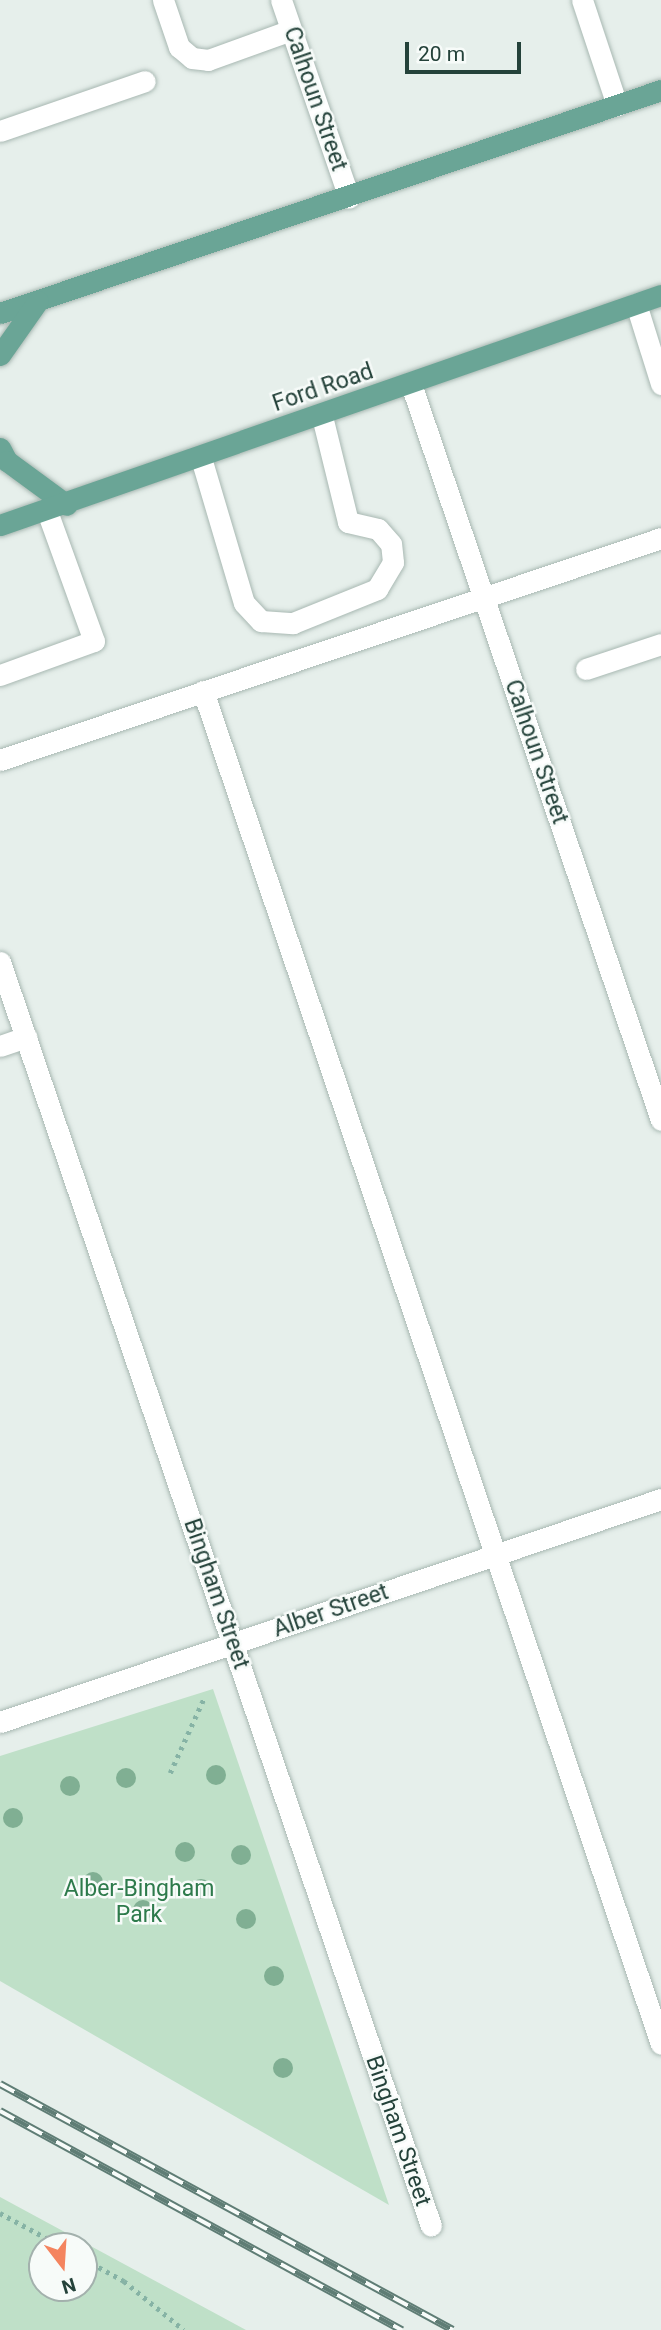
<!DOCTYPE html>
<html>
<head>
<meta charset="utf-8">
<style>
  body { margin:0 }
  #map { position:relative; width:661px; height:2330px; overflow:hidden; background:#e6efeb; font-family:Roboto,sans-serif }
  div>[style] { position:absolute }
  .green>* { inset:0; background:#bfe0c8 }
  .path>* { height:4.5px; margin-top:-2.25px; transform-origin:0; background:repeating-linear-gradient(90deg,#86b3a5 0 3.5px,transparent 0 8.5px) }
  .roads { filter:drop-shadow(0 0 2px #a8b8b2) drop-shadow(0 0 2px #a8b8b2) }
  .lane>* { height:21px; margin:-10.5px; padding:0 10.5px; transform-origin:10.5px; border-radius:10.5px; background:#fff }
  .street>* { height:21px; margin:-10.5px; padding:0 10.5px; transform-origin:10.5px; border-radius:10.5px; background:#fff }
  .primary>* { height:21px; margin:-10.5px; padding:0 10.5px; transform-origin:10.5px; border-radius:10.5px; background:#6aa596 }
  .rail>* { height:8px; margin-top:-4px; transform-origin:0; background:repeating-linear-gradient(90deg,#f7fbf9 0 16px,#5f7d75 0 32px); box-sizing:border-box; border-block:2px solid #5f7d75 }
  .trees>* { width:20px; height:20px; margin:-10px; border-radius:50%; background:#80af93 }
  span { translate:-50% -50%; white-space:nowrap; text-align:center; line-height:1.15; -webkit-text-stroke:5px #f7fbf9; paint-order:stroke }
  .street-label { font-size:23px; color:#24423a }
  .park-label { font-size:23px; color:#2d7a4b }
  .north { position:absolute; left:28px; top:2232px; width:70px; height:70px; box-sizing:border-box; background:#f7fbf9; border:2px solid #a3b1ad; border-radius:50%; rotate:163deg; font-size:19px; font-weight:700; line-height:28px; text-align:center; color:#24423a }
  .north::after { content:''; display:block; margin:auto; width:24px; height:32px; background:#f4845f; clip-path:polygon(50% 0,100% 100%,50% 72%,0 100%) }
  .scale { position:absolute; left:405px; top:42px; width:116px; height:32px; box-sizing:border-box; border:4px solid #24423a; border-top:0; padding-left:9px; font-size:21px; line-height:24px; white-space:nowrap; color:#24423a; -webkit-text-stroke:5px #f7fbf9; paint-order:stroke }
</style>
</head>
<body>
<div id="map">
  <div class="green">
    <i style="clip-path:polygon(213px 1689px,389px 2205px,0 1981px,0 1756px)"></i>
    <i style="clip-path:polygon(evenodd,0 2197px,246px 2330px,0 2330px,0 2197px,42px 2246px,84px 2246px,84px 2288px,42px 2288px,42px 2246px)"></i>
  </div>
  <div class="path">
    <i style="left:170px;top:1773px;width:82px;rotate:-65.6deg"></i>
    <i style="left:0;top:2213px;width:69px;rotate:28.4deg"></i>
    <i style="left:84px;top:2259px;width:46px;rotate:28.8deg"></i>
    <i style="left:124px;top:2281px;width:77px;rotate:39.2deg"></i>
  </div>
  <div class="roads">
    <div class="lane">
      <i style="left:163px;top:0;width:50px;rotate:71.2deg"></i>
      <i style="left:179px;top:47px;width:17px;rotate:40deg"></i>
      <i style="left:192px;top:58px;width:16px;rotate:7deg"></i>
      <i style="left:208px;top:60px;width:88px;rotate:-19.9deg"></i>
      <i style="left:582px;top:0;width:111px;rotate:71.6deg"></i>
      <i style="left:0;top:131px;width:153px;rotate:-19deg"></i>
      <i style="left:636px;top:304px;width:84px;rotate:72.6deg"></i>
      <i style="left:201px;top:458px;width:151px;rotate:73.5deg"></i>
      <i style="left:244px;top:603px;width:25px;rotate:47deg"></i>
      <i style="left:261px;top:621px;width:32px;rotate:4deg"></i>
      <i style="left:293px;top:623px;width:91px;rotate:-22deg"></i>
      <i style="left:377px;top:589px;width:31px;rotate:-59deg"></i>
      <i style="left:393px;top:562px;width:18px;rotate:-96deg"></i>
      <i style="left:391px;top:544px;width:20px;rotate:-131deg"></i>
      <i style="left:378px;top:529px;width:31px;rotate:-167deg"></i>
      <i style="left:348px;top:522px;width:109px;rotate:-103.8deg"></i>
      <i style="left:586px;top:669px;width:79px;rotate:-18.4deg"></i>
      <i style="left:0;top:675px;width:100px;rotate:-19.9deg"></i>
      <i style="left:94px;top:641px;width:138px;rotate:-109.9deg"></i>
      <i style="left:203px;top:691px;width:1428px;rotate:71.3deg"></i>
      <i style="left:0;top:760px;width:697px;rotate:-18.56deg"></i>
      <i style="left:0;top:1046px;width:28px;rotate:-19deg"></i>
    </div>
    <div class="street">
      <i style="left:281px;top:0;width:209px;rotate:71deg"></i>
      <i style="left:411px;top:384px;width:777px;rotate:71.24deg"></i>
      <i style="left:0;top:962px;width:1335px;rotate:71.17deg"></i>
      <i style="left:0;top:1722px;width:698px;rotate:-18.64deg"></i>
    </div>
    <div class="primary">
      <i style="left:0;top:313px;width:698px;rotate:-18.64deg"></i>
      <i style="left:0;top:355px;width:66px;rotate:-54.9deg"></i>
      <i style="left:0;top:448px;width:15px;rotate:62deg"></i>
      <i style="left:7px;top:461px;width:74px;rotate:36.3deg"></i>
      <i style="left:0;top:525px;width:700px;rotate:-19.19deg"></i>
    </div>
  </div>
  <div class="rail">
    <i style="left:0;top:2084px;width:515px;rotate:28.5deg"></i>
    <i style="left:0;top:2111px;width:458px;rotate:28.6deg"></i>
  </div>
  <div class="trees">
    <i style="left:216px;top:1775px"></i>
    <i style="left:126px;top:1778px"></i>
    <i style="left:70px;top:1786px"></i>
    <i style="left:13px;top:1818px"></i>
    <i style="left:185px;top:1852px"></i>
    <i style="left:241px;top:1855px"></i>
    <i style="left:93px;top:1882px"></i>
    <i style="left:201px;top:1889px"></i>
    <i style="left:143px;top:1910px"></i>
    <i style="left:246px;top:1919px"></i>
    <i style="left:274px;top:1976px"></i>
    <i style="left:283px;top:2068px"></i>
  </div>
  <div class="street-label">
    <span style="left:315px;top:99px;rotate:71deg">Calhoun Street</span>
    <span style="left:323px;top:388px;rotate:-19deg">Ford Road</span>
    <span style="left:536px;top:752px;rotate:71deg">Calhoun Street</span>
    <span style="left:216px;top:1594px;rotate:71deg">Bingham Street</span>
    <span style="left:331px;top:1611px;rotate:-19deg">Alber Street</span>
    <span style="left:398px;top:2131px;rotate:71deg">Bingham Street</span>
  </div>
  <div class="park-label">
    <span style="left:139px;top:1902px">Alber-Bingham<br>Park</span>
  </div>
  <div class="north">N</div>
  <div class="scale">20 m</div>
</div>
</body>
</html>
